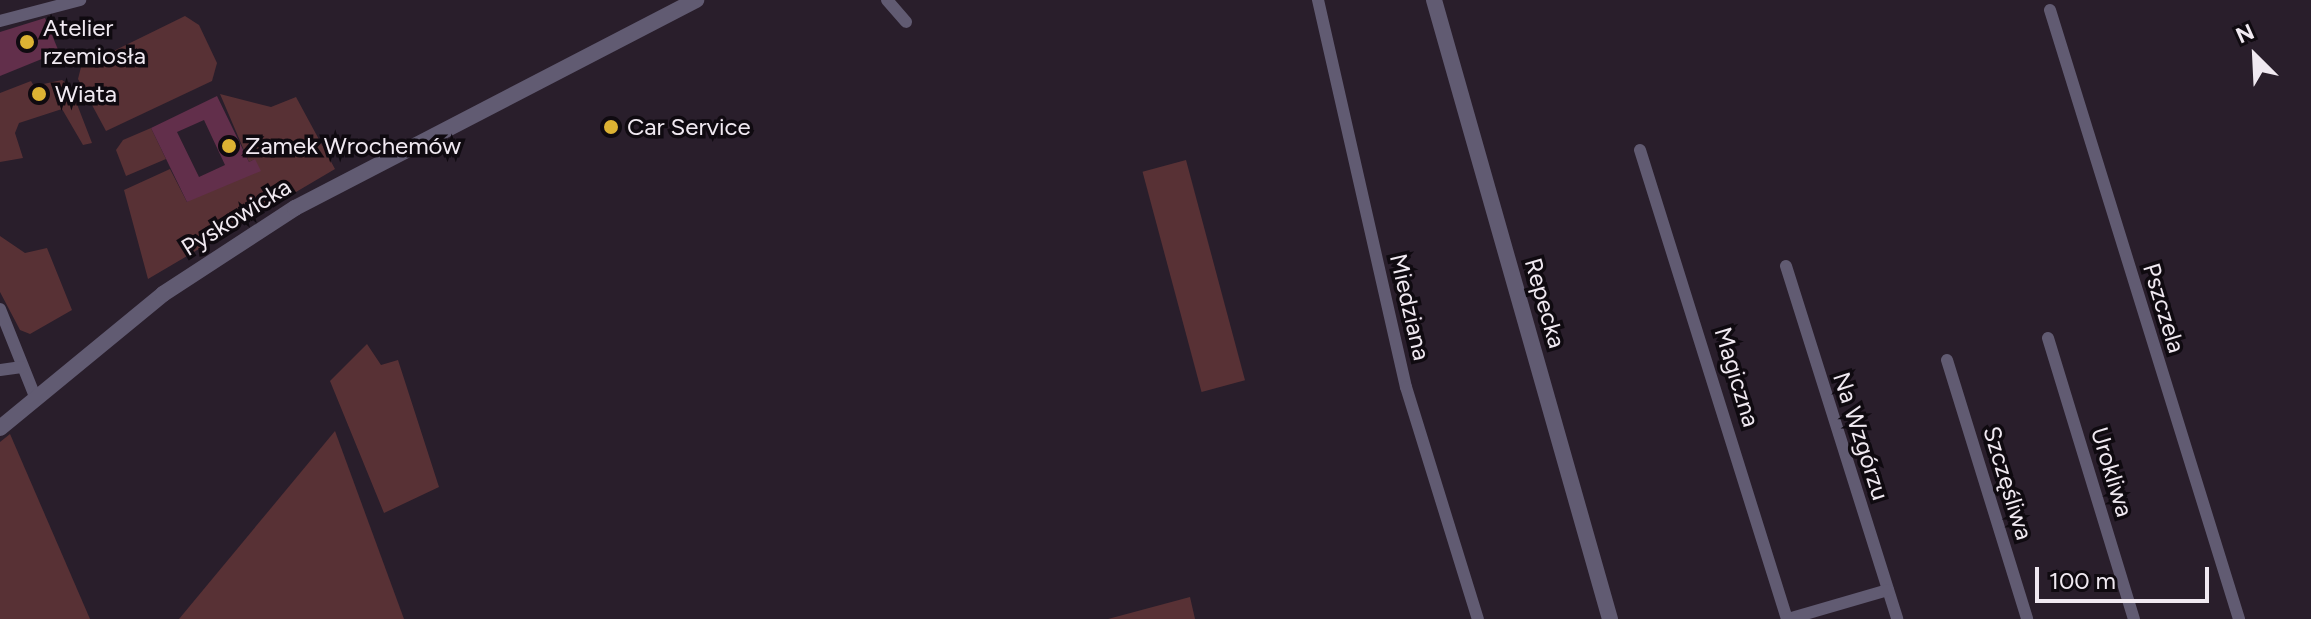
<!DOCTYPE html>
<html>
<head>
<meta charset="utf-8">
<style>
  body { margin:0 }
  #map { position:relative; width:2311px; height:619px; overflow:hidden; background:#291e2b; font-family:Figtree,sans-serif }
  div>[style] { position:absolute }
  .green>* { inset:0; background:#583135; transform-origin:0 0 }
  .building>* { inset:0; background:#622f4b }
  .minor>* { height:12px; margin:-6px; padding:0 6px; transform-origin:6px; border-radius:6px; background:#615b72 }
  .tertiary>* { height:16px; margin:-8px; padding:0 8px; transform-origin:8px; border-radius:8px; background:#615b72 }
  .dots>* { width:22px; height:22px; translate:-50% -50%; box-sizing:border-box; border:4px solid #0f0a10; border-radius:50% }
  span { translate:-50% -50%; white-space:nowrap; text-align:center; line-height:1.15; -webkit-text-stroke:7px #0f0a10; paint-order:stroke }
  .poi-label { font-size:24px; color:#f0e9f1 }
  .left { translate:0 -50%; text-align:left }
  .street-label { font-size:24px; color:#f0e9f1 }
  .north { position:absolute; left:2215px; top:16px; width:80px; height:80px; -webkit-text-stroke:6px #0f0a10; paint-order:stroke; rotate:336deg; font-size:22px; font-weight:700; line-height:32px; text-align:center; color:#f0e9f1 }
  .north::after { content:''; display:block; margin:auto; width:28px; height:36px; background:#f0e9f1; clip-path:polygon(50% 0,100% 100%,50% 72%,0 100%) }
  .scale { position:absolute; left:2035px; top:567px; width:174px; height:36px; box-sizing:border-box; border:4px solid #f0e9f1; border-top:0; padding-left:10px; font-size:24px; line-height:28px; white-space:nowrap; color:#f0e9f1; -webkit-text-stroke:6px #0f0a10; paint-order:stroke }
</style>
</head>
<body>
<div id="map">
  <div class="green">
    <i style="clip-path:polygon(185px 16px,199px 25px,217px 63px,212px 81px,106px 131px,78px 79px,81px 67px)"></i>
    <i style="clip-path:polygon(62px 80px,70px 86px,92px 143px,83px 145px,62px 109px,19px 123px,15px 133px,23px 158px,0 162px,0 93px,31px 81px,34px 86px)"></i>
    <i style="clip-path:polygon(220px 94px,271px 107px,296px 97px,335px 169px,148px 279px,124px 190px,170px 169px,187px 202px,255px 159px,249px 162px)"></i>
    <i style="clip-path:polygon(151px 128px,166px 159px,126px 176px,116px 150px,123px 140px)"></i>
    <i style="left:1186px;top:160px;width:228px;height:45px;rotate:75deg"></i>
    <i style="clip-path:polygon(0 236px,25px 253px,47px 248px,72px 310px,30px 334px,20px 330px,0 292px)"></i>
    <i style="clip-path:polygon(367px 344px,381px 365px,398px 360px,439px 487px,384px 513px,330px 381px)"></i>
    <i style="clip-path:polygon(335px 431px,404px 619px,179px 619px)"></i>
    <i style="clip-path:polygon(10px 434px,90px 619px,0 619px,0 442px)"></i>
    <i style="clip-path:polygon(1190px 597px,1195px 619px,1108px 619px)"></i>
  </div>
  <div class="building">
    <i style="clip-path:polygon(45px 18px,59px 52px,0 76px,0 32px)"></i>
    <i style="clip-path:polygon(evenodd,217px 96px,249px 162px,255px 159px,261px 171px,187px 202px,151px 128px,217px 96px,204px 120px,225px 165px,199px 177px,177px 132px,204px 120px)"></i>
  </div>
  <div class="minor">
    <i style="left:887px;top:0;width:29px;rotate:49deg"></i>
    <i style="left:1318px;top:0;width:397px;rotate:77.2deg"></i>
    <i style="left:1406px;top:387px;width:243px;rotate:72.8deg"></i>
    <i style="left:2050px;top:10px;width:638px;rotate:72.76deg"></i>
    <i style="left:0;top:21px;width:83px;rotate:-14.7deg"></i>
    <i style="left:1640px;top:150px;width:491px;rotate:72.6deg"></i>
    <i style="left:1786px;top:266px;width:370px;rotate:72.5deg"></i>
    <i style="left:0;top:309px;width:97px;rotate:68.2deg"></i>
    <i style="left:2048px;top:338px;width:294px;rotate:73deg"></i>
    <i style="left:1947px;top:360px;width:271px;rotate:72.8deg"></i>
    <i style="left:0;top:370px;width:22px;rotate:-8deg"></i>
    <i style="left:1788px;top:619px;width:104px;rotate:-16.2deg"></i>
  </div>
  <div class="tertiary">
    <i style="left:1434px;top:0;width:644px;rotate:74.13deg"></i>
    <i style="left:0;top:428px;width:211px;rotate:-39.4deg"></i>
    <i style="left:163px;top:294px;width:158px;rotate:-33.1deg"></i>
    <i style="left:295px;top:208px;width:452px;rotate:-27.4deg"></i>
  </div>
  <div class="dots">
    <i style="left:27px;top:42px;background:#dcb233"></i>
    <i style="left:39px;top:94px;background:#dcb233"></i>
    <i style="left:611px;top:127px;background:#dcb233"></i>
    <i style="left:229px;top:146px;background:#dcb233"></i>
  </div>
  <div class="poi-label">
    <span class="left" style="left:43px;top:42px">Atelier<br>rzemiosła</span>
    <span class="left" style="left:55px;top:94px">Wiata</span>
    <span class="left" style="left:627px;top:127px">Car Service</span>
    <span class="left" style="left:245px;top:146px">Zamek Wrochemów</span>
  </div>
  <div class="street-label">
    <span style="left:236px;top:217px;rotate:-32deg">Pyskowicka</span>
    <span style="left:1545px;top:303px;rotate:74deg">Repecka</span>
    <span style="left:1410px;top:307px;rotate:77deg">Miedziana</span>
    <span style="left:2164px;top:308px;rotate:73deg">Pszczela</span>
    <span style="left:1737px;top:377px;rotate:73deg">Magiczna</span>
    <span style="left:1861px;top:436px;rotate:72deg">Na Wzgórzu</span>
    <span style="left:2112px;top:472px;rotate:73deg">Urokliwa</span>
    <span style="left:2008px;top:483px;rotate:73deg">Szczęśliwa</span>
  </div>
  <div class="north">N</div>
  <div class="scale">100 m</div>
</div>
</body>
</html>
